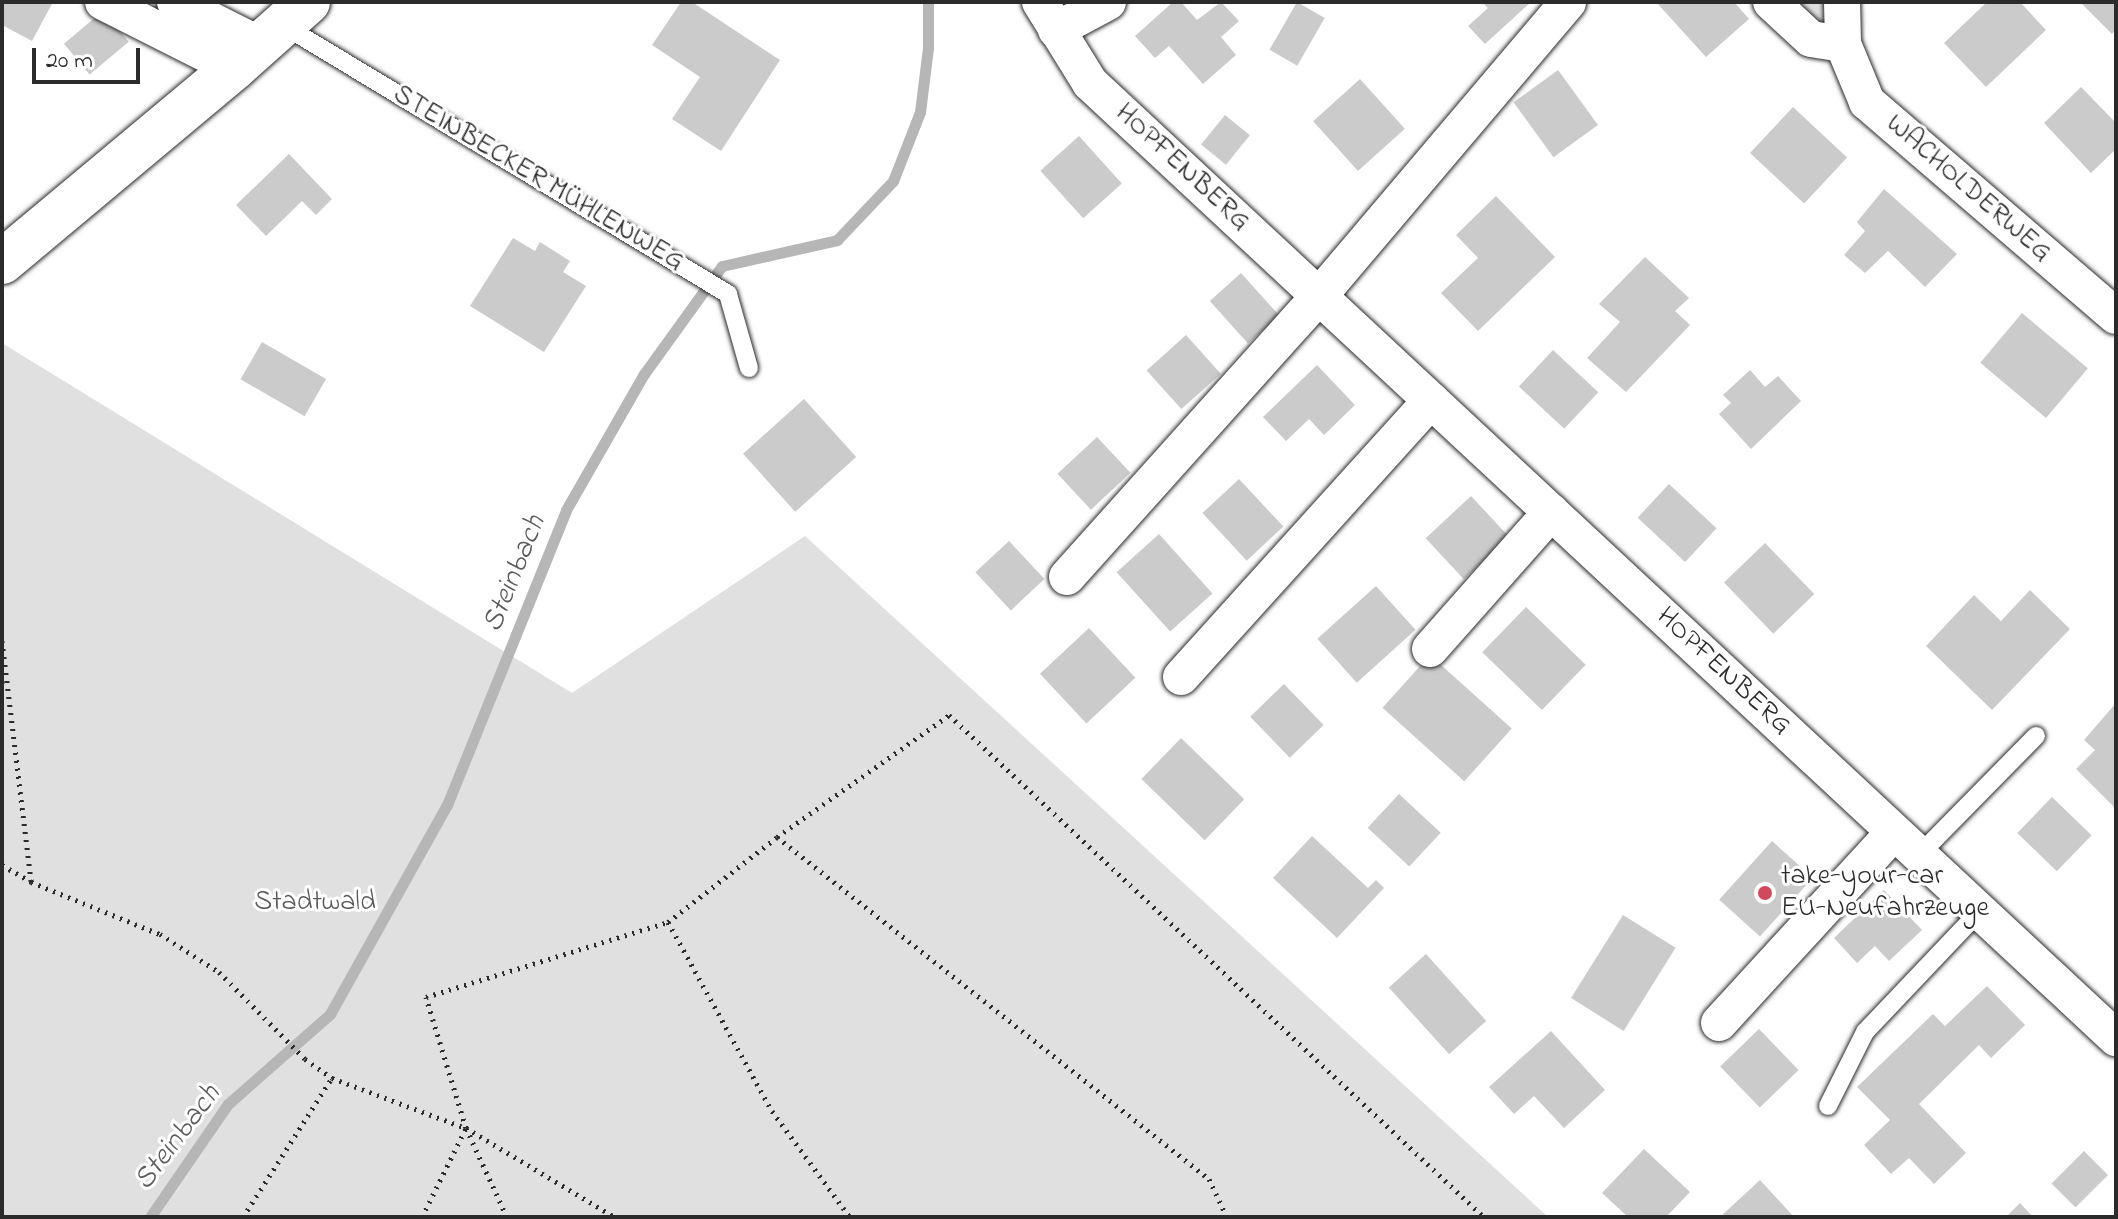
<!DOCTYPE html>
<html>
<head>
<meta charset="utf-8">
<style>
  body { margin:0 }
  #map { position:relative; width:2118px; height:1219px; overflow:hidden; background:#fff; font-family:"Indie Flower",sans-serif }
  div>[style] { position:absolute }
  .green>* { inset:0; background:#e0e0e0 }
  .stream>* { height:11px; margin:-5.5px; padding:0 5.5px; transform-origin:5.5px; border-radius:5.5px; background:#b6b6b6 }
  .building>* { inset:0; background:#cbcbcb; transform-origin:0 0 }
  .path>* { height:5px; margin-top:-2.5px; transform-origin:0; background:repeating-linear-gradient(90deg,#2b2b2b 0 2px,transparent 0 8px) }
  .roads { filter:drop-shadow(0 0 2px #2b2b2b) drop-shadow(0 0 2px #2b2b2b) }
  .service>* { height:18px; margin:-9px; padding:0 9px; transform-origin:9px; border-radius:9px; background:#fff }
  .minor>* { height:36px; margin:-18px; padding:0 18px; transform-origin:18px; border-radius:18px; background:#fff }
  .tertiary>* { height:44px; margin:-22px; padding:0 22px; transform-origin:22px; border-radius:22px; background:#fff }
  .dots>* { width:22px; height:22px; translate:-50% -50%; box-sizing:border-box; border:4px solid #fff; border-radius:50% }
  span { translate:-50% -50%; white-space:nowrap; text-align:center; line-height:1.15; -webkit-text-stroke:6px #fff; paint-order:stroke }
  .street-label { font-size:28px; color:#2b2b2b }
  .poi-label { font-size:28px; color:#2b2b2b }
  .left { translate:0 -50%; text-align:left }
  .park-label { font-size:28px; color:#585858 }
  .water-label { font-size:30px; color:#5c5c5c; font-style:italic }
  .frame { position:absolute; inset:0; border:4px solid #2b2b2b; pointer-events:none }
  .scale { position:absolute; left:32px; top:48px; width:108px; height:36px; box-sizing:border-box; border:4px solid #2b2b2b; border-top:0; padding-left:10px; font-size:24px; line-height:28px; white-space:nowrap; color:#2b2b2b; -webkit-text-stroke:6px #fff; paint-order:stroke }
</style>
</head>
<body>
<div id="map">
  <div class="green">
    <i style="clip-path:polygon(1771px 2px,1842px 2px,1843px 44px)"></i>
    <i style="clip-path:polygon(2px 343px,572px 693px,805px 536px,1548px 1217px,2px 1217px)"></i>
  </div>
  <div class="stream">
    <i style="left:150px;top:1217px;width:137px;rotate:-55.4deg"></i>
    <i style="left:228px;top:1104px;width:136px;rotate:-41.4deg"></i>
    <i style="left:330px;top:1014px;width:240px;rotate:-60.8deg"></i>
    <i style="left:447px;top:805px;width:318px;rotate:-68deg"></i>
    <i style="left:566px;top:510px;width:157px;rotate:-60.2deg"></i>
    <i style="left:644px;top:374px;width:133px;rotate:-54.2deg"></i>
    <i style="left:722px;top:266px;width:118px;rotate:-12.7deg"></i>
    <i style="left:837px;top:240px;width:81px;rotate:-46.5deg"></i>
    <i style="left:893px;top:181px;width:74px;rotate:-68.6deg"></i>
    <i style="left:920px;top:112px;width:64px;rotate:-82.9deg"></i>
    <i style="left:928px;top:48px;width:46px;rotate:-90deg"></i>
  </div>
  <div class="building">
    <i style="clip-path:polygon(2px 2px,53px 2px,32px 41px,2px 25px)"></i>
    <i style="clip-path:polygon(681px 2px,692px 2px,780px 60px,721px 151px,672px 119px,700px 77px,652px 45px)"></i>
    <i style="clip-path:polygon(1173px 2px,1181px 2px,1197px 20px,1221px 2px,1239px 21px,1221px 37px,1236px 55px,1203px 84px,1169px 46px,1155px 58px,1135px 36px)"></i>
    <i style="left:1297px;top:2px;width:32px;height:55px;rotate:30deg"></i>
    <i style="clip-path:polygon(1482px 2px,1531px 2px,1485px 44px,1468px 26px,1488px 8px)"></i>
    <i style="clip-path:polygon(1656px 2px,1734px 2px,1749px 19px,1706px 57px)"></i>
    <i style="clip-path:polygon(1987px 2px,2020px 2px,2046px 30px,1986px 87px,1944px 43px)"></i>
    <i style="clip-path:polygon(2080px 2px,2116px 2px,2116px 29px,2112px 34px)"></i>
    <i style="left:103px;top:11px;width:40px;height:51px;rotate:50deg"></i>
    <i style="left:1558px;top:70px;width:68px;height:55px;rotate:54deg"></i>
    <i style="left:1360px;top:79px;width:67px;height:63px;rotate:48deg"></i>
    <i style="clip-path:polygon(2081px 87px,2116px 123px,2116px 149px,2091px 173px,2044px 123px)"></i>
    <i style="left:1793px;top:107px;width:74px;height:63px;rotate:43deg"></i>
    <i style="left:1225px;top:115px;width:32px;height:38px;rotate:39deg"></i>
    <i style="left:1079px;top:136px;width:64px;height:52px;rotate:48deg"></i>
    <i style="clip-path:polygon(289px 154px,332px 199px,316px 215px,302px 201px,266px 236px,236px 205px)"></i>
    <i style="clip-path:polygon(1884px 189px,1957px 254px,1925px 287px,1888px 251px,1865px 273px,1844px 255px,1865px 231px,1857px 222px)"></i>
    <i style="clip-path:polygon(1496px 196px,1555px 257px,1478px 331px,1441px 293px,1478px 258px,1456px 235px)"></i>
    <i style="clip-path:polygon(513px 238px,535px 251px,540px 242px,570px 261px,563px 272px,586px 286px,544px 352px,470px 306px)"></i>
    <i style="clip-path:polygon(1645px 257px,1689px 298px,1675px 311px,1690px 325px,1626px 392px,1587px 358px,1620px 322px,1599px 304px)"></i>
    <i style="left:1241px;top:273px;width:57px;height:42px;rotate:48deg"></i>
    <i style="left:2022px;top:313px;width:86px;height:65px;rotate:40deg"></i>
    <i style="left:1186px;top:335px;width:52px;height:53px;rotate:48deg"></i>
    <i style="left:262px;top:342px;width:74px;height:43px;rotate:30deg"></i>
    <i style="left:1553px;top:350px;width:62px;height:50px;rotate:43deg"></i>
    <i style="clip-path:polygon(1317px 365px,1355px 405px,1324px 435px,1309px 419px,1286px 441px,1263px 417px)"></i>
    <i style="clip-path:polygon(1750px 370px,1765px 387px,1778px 376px,1801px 401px,1751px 449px,1719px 414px,1731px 403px,1723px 395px)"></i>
    <i style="left:804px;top:399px;width:78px;height:82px;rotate:48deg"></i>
    <i style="left:1097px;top:437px;width:49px;height:54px;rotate:47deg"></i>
    <i style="left:1239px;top:479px;width:65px;height:50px;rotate:47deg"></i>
    <i style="left:1669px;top:484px;width:65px;height:46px;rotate:43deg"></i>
    <i style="left:1471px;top:496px;width:56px;height:62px;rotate:47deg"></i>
    <i style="left:1159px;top:534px;width:80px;height:57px;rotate:48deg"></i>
    <i style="left:1009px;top:541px;width:52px;height:46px;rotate:47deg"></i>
    <i style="left:1765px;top:543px;width:71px;height:57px;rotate:46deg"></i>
    <i style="left:1376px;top:586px;width:59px;height:79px;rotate:48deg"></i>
    <i style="clip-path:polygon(2030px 590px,2070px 629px,1992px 710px,1926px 646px,1974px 595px,2001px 621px)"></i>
    <i style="left:1526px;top:607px;width:83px;height:63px;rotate:44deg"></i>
    <i style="left:1089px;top:628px;width:68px;height:67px;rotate:47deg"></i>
    <i style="left:1430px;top:655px;width:110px;height:71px;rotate:42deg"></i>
    <i style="left:1284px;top:684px;width:57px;height:47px;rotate:46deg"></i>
    <i style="clip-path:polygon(2116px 703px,2116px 809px,2076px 769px,2095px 750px,2084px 740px)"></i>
    <i style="left:1181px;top:738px;width:88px;height:57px;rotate:44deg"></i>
    <i style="left:1399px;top:794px;width:57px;height:46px;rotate:43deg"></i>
    <i style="left:2052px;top:797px;width:55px;height:50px;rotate:44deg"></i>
    <i style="clip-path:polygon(1312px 836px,1368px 888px,1376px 880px,1384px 888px,1337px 938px,1273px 878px)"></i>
    <i style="left:1772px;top:841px;width:55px;height:79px;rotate:42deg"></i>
    <i style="clip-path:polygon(1884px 890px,1922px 930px,1889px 961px,1875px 946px,1857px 963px,1834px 938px)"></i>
    <i style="left:1623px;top:915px;width:62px;height:98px;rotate:32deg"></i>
    <i style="left:1426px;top:954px;width:90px;height:50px;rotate:48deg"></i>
    <i style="clip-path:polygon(1987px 986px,2025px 1025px,1991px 1058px,1979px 1045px,1919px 1104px,1966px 1153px,1934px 1184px,1909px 1158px,1891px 1174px,1864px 1145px,1890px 1120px,1857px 1087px,1933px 1014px,1945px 1026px)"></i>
    <i style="left:1759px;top:1029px;width:57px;height:54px;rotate:46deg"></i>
    <i style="clip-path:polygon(1551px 1031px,1605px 1090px,1564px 1128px,1534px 1096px,1514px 1114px,1489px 1087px)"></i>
    <i style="clip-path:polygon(1644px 1149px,1690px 1192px,1666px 1217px,1628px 1217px,1602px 1193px)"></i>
    <i style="left:2084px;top:1151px;width:34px;height:46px;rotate:45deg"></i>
    <i style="clip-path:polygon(1760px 1180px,1794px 1217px,1720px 1217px)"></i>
    <i style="clip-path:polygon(2020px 1203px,2033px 1217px,2006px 1217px)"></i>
  </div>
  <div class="path">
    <i style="left:2px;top:641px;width:242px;rotate:83.1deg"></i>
    <i style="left:777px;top:837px;width:551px;rotate:38.37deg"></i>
    <i style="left:1209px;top:1179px;width:42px;rotate:64.7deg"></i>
    <i style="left:2px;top:865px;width:34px;rotate:30deg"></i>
    <i style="left:31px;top:882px;width:139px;rotate:22deg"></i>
    <i style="left:160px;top:934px;width:70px;rotate:32.8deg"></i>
    <i style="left:219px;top:972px;width:122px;rotate:45.3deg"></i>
    <i style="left:305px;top:1059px;width:33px;rotate:35deg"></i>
    <i style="left:332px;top:1078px;width:143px;rotate:20.5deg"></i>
    <i style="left:466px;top:1128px;width:174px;rotate:30.9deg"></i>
    <i style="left:668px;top:922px;width:138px;rotate:-37.9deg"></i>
    <i style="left:777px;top:837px;width:211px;rotate:-35.3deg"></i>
    <i style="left:949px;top:715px;width:734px;rotate:43.18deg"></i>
    <i style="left:466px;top:1128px;width:137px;rotate:-107deg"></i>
    <i style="left:426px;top:997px;width:253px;rotate:-17.2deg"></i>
    <i style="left:668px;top:922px;width:216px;rotate:61.2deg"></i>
    <i style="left:772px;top:1111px;width:132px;rotate:53.7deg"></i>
    <i style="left:243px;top:1217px;width:165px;rotate:-57.4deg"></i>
    <i style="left:422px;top:1217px;width:99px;rotate:-63.7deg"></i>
    <i style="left:466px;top:1128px;width:98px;rotate:65.3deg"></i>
  </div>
  <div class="roads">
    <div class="service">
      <i style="left:283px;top:25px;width:520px;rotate:31.15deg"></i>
      <i style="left:728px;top:294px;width:77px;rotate:74.2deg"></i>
      <i style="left:1919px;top:855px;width:167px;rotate:-45.5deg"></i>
      <i style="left:1828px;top:1106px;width:83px;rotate:-63.4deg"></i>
      <i style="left:1865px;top:1032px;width:167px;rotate:-46.5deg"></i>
    </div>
    <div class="minor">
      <i style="left:103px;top:2px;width:147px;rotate:26.7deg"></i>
      <i style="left:175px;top:2px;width:93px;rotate:26.8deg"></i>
      <i style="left:1040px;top:2px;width:95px;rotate:58.3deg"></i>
      <i style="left:1090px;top:83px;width:1402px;rotate:42.95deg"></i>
      <i style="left:1771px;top:2px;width:54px;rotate:42.8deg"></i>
      <i style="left:1811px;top:39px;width:32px;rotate:9deg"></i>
      <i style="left:1842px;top:2px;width:42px;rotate:88.6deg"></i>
      <i style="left:1843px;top:44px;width:63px;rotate:67.5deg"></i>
      <i style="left:1867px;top:102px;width:328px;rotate:40.7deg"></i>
      <i style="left:1056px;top:30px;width:59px;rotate:-28.3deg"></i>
      <i style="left:1067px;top:577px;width:377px;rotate:-48.1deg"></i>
      <i style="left:1319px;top:296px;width:385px;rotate:-49.7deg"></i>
      <i style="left:1430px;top:649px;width:183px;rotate:-48.5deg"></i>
      <i style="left:1181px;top:677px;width:373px;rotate:-47.9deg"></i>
      <i style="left:1719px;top:1023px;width:259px;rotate:-47.5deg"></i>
    </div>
    <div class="tertiary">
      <i style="left:2px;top:262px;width:302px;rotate:-39.9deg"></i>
      <i style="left:234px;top:68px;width:99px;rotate:-41.7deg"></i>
    </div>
  </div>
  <div class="dots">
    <i style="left:1765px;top:893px;background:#d1495b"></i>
  </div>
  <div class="street-label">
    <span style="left:1182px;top:168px;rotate:43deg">HOPFENBERG</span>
    <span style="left:538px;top:179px;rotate:31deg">STEINBECKER MÜHLENWEG</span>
    <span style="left:1968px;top:189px;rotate:41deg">WACHOLDERWEG</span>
    <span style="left:1723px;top:672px;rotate:43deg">HOPFENBERG</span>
  </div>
  <div class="poi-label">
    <span class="left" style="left:1781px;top:893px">take-your-car<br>EU-Neufahrzeuge</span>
  </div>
  <div class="park-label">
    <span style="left:315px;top:903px">Stadtwald</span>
  </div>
  <div class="water-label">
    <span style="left:515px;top:574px;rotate:-68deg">Steinbach</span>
    <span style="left:178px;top:1138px;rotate:-53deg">Steinbach</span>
  </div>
  <div class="frame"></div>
  <div class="scale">20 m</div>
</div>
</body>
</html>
